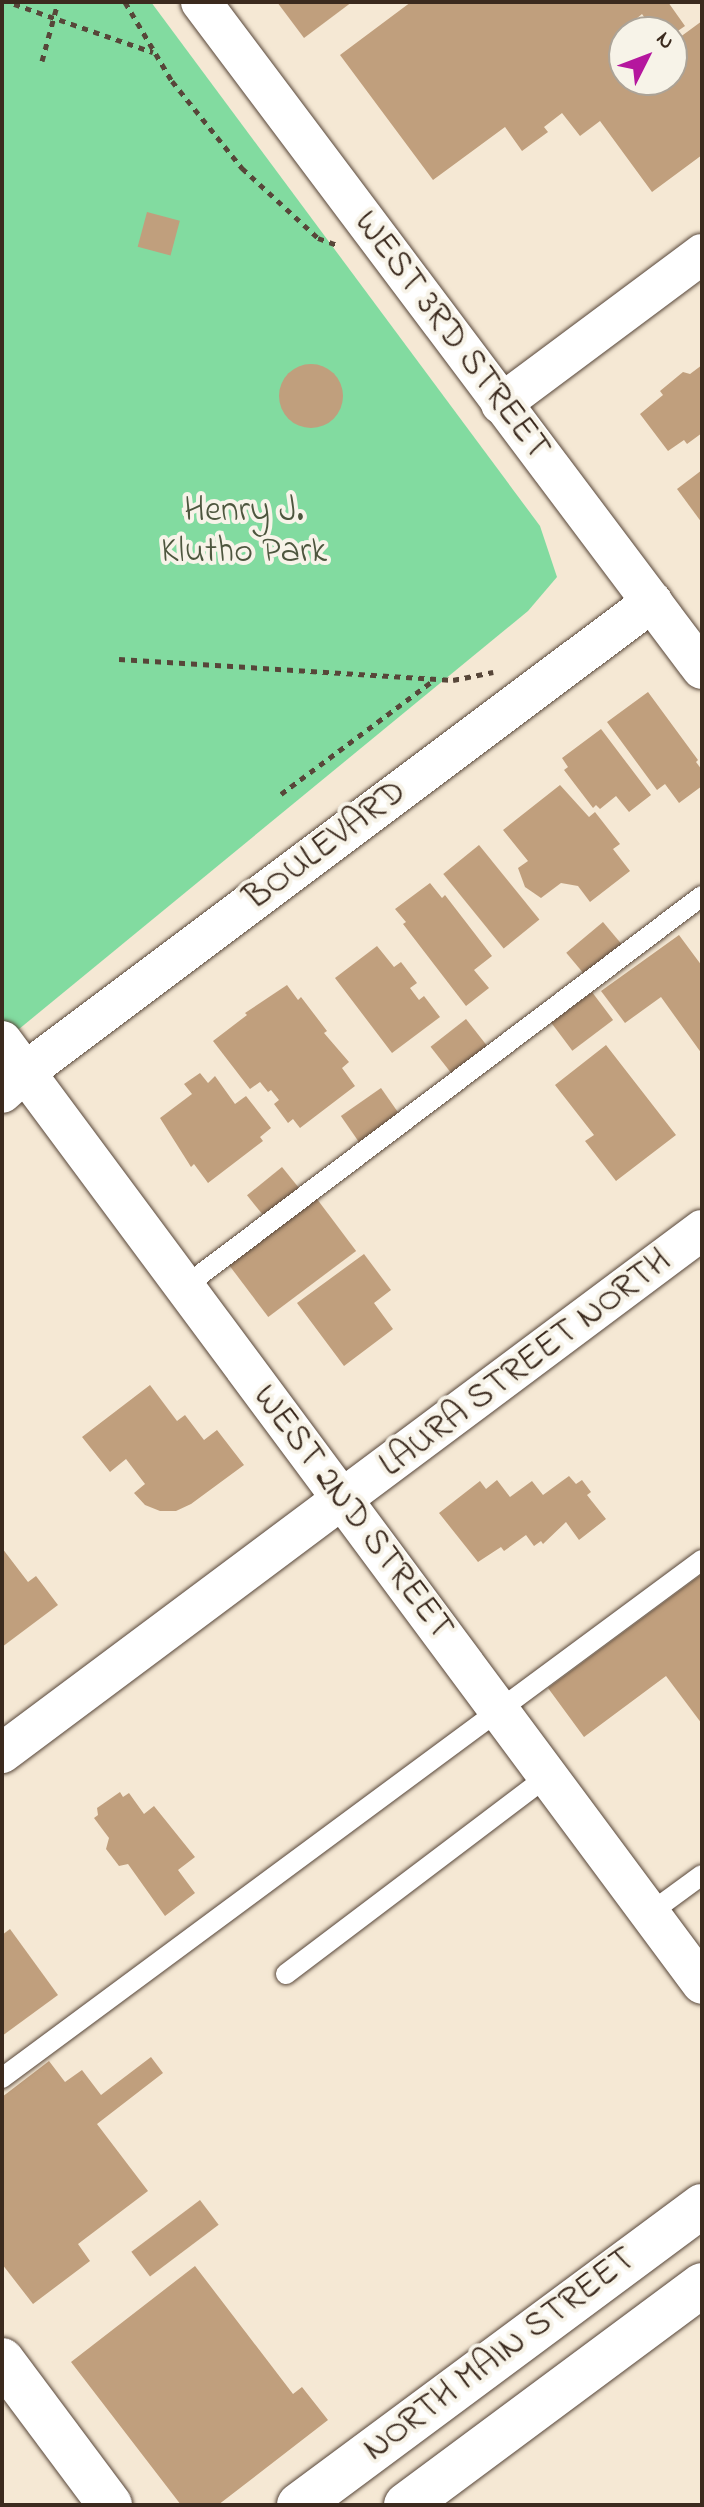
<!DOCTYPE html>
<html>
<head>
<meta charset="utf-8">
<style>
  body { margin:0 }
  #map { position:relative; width:704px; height:2507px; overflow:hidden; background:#f5e8d4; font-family:"Indie Flower",sans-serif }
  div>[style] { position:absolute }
  .green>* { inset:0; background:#82dba0 }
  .building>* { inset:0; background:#c09f7d; transform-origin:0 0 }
  .round { border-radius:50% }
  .path>* { height:5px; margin-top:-2.5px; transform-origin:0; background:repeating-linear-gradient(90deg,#574639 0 6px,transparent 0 12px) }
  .roads { filter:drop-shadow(0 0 2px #574639) drop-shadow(0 0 2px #574639) }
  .service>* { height:20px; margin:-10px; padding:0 10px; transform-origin:10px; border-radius:10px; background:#fff }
  .minor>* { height:40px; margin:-20px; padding:0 20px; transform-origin:20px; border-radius:20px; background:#fff }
  .tertiary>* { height:44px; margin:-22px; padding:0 22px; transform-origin:22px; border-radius:22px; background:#fff }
  .primary>* { height:44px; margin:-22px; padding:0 22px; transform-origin:22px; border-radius:22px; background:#fff }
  span { translate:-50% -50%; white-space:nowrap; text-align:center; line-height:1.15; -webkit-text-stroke:8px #f7f3e8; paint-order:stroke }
  .street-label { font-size:36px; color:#3b2a1e }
  .park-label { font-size:36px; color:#4d563e }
  .frame { position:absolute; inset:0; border:4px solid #3b2a1e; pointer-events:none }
  .north { position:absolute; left:608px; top:16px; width:80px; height:80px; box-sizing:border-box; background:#f7f3e8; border:2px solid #aca397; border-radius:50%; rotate:48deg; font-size:22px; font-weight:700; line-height:32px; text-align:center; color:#3b2a1e }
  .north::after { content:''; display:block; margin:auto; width:28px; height:36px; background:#b5179e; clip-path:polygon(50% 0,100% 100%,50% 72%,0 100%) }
</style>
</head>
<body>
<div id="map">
  <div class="green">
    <i style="clip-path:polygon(2px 2px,151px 2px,540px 526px,557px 577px,528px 611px,2px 1043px)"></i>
  </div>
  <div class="building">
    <i style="clip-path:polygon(277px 2px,352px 2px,304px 38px)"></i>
    <i style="clip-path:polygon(411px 2px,668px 2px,685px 26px,672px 35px,672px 32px,655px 32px,642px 14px,630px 24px,636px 32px,624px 32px,624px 80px,672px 80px,672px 43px,702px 21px,702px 155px,652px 192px,600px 121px,580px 136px,562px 113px,544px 127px,548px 132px,522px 151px,505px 127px,433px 180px,340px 55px)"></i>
    <i style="left:147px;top:212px;width:34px;height:36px;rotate:15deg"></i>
    <i class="round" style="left:279px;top:364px;width:64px;height:64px"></i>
    <i style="clip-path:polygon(702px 365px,702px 433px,687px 444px,684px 440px,668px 451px,640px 414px,663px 395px,660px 391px,683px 372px,690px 374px)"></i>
    <i style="clip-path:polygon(702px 470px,702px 523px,677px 489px)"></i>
    <i style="clip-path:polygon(648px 692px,698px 760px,696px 762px,702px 770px,702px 786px,679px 803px,665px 784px,657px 790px,607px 722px)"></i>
    <i style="clip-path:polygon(601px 729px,651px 795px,629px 812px,616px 796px,600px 809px,596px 805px,593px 808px,564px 770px,568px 767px,562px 758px)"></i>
    <i style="clip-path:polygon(560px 785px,589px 817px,595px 812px,620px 844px,613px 849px,630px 871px,590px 902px,578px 886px,561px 883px,541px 898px,525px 887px,518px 868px,528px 861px,503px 830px)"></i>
    <i style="left:479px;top:845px;width:96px;height:46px;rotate:51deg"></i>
    <i style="clip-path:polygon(430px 883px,442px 898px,445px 895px,492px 956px,474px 970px,489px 988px,466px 1006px,403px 924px,406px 922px,395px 909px)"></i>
    <i style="left:603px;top:922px;width:31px;height:48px;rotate:50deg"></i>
    <i style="clip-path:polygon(679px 935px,702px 966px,702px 1054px,661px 997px,625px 1023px,601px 991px)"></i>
    <i style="clip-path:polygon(377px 946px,394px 967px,401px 962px,417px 983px,410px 988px,419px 1000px,424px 996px,440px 1017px,392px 1053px,335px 978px)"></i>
    <i style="clip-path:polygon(287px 985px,298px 1000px,301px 997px,327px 1031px,324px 1033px,349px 1062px,342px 1068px,355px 1086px,300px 1128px,293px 1119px,288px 1123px,274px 1104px,279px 1100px,271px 1090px,268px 1092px,260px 1082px,250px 1089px,213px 1041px,247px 1015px,245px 1013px)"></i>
    <i style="left:592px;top:992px;width:35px;height:51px;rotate:53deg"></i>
    <i style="left:466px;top:1019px;width:36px;height:45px;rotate:52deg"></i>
    <i style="clip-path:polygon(606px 1045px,676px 1135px,616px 1181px,585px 1141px,594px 1135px,555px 1085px)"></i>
    <i style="clip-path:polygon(200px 1073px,208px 1083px,215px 1076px,235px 1104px,246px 1096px,271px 1128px,260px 1137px,263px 1141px,208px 1183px,194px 1164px,191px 1167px,160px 1118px,192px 1094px,184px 1084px)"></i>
    <i style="left:381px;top:1088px;width:33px;height:49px;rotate:55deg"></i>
    <i style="left:282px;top:1167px;width:27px;height:45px;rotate:51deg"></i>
    <i style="left:317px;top:1199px;width:65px;height:110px;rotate:53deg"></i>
    <i style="clip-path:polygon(364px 1254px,391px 1290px,374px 1303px,393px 1329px,344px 1366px,297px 1303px)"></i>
    <i style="clip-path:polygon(150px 1385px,177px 1421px,185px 1415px,204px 1440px,217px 1430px,244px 1465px,191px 1504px,176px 1511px,160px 1511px,145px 1505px,134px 1493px,145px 1484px,126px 1459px,110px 1472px,82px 1437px)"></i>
    <i style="clip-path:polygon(569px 1476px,576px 1484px,582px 1480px,591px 1492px,587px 1495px,606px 1519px,579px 1540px,566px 1522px,543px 1544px,541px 1541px,534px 1546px,526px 1535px,504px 1551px,501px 1547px,478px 1562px,439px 1513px,480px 1481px,486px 1489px,497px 1480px,510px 1497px,532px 1481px,543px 1495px)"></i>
    <i style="clip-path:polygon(2px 1548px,28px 1582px,36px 1576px,58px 1605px,2px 1647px)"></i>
    <i style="clip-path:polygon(702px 1574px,702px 1724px,666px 1676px,584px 1737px,548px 1688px)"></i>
    <i style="clip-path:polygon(120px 1792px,123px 1797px,129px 1793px,144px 1814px,154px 1806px,195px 1857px,178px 1870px,195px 1893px,165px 1916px,128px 1864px,119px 1866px,106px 1849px,109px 1838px,94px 1818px,98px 1815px,97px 1808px)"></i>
    <i style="clip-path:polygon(10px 1929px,58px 1995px,2px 2036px,2px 1935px)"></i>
    <i style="clip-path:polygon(151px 2057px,163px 2073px,97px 2124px,148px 2191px,78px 2244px,90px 2261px,33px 2304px,2px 2264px,2px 2097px,49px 2061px,65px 2082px,82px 2070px,101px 2095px)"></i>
    <i style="left:200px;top:2200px;width:31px;height:86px;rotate:53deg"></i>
    <i style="clip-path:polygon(195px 2266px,293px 2394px,302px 2387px,328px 2420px,218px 2505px,181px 2505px,71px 2362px)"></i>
  </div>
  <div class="path">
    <i style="left:125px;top:2px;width:92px;rotate:59.3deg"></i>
    <i style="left:172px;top:81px;width:112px;rotate:51.2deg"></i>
    <i style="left:242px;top:168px;width:103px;rotate:42.6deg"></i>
    <i style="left:318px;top:238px;width:20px;rotate:20deg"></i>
    <i style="left:14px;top:4px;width:147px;rotate:19.1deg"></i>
    <i style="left:42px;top:61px;width:61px;rotate:-74.8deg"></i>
    <i style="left:119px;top:659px;width:335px;rotate:3.6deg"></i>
    <i style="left:453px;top:680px;width:41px;rotate:-11.3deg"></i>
    <i style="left:281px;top:794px;width:191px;rotate:-36.7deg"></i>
  </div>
  <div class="roads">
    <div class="service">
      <i style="left:184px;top:1287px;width:649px;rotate:-37.05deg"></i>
      <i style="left:650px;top:1913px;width:64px;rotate:-36.2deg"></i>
      <i style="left:286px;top:1974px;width:328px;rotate:-37.1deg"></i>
      <i style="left:2px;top:2078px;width:871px;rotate:-36.5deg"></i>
    </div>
    <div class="minor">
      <i style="left:201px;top:2px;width:834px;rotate:53.09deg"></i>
      <i style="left:501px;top:404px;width:251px;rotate:-36.7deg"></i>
      <i style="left:2px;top:1041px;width:1174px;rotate:53.41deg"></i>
      <i style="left:2px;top:1093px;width:31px;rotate:-42deg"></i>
      <i style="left:25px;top:1072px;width:784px;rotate:-36.86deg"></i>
      <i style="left:2px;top:1753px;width:874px;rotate:-36.76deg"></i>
    </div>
    <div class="tertiary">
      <i style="left:2px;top:2360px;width:181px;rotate:53.3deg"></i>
    </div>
    <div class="primary">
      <i style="left:299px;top:2505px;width:502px;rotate:-36.57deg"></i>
      <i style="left:406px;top:2505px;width:369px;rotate:-36.6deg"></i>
    </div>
  </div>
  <div class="street-label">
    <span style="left:451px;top:336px;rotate:53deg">WEST 3RD STREET</span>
    <span style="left:326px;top:846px;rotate:-37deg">BOULEVARD</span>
    <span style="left:526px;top:1364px;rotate:-37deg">LAURA STREET NORTH</span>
    <span style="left:352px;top:1513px;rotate:53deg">WEST 2ND STREET</span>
    <span style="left:500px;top:2355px;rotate:-37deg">NORTH MAIN STREET</span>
  </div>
  <div class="park-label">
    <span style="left:244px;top:532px">Henry J.<br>Klutho Park</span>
  </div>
  <div class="frame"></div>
  <div class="north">N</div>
</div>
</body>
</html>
